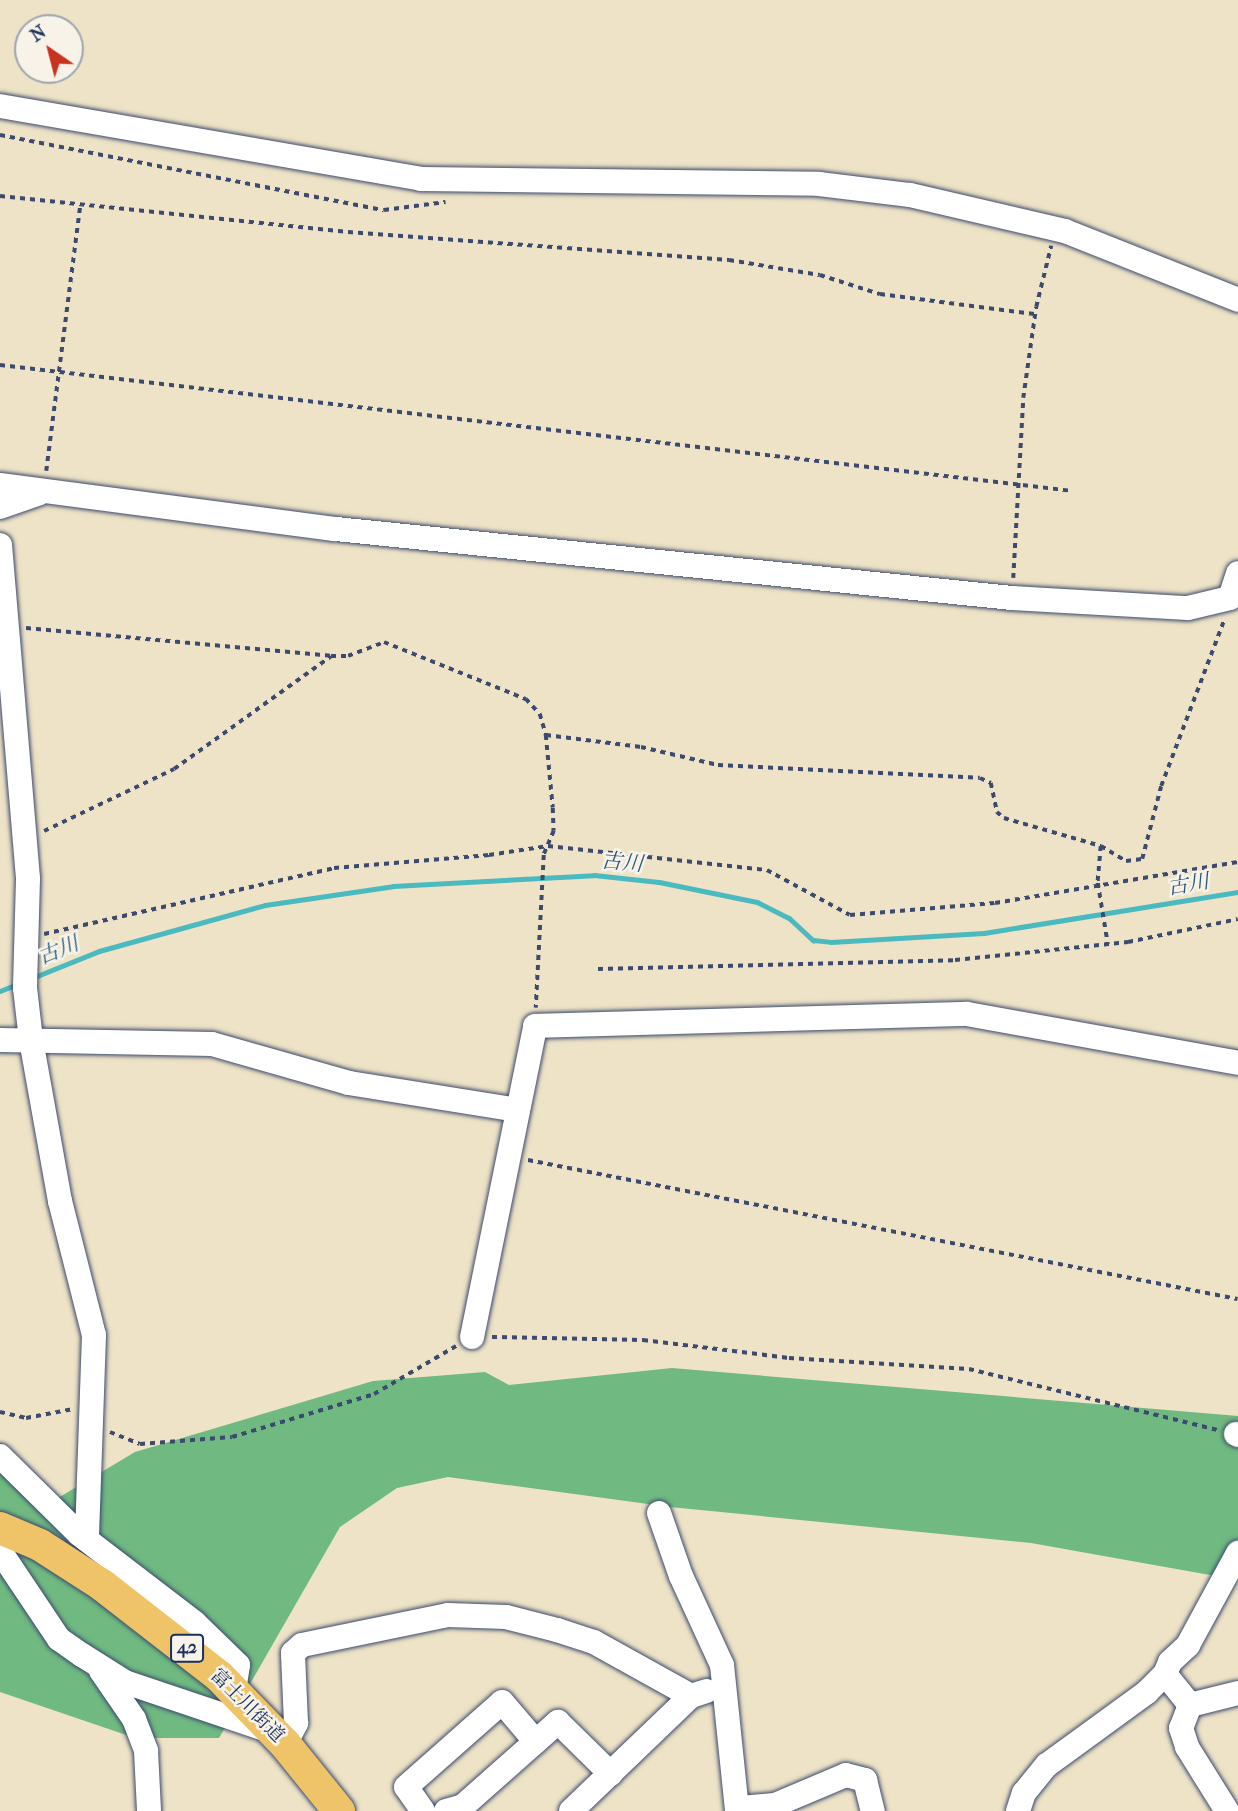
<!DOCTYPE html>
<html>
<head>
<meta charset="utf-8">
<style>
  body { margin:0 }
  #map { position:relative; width:1238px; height:1811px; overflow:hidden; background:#eee3c6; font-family:"IM FELL French Canon","Noto Serif JP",serif }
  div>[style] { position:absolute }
  .forest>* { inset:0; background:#70ba81 }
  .stream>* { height:5px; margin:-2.5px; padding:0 2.5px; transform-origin:2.5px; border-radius:2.5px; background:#4abac0 }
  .path>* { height:3.5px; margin-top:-1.75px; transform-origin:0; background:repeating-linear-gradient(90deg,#3b4a6e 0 5px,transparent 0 10px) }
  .roads { filter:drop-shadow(0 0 2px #3b4a6e) drop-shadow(0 0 2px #3b4a6e) }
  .minor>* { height:24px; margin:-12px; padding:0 12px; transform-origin:12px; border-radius:12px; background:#fff }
  .major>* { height:32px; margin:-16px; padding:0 16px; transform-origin:16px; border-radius:16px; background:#efc469 }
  span { translate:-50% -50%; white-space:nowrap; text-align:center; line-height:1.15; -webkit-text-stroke:5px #f7f3e8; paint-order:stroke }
  .shield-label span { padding:2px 5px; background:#f7f3e8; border:2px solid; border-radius:5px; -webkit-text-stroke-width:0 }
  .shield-label { font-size:18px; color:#1b2f5e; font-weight:700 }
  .street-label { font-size:19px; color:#1b2f5e }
  .water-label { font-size:21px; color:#29597b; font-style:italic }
  .north { position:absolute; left:14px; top:14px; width:70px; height:70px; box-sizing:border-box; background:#f7f3e8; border:2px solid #9fa5b1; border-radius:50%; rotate:325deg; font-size:19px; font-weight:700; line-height:28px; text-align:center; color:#1b2f5e }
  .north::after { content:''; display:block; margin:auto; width:24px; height:32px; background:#c8321e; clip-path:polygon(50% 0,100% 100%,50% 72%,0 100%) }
</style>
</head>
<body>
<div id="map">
  <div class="forest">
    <i style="clip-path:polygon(672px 1368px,1238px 1416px,1238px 1580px,1031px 1543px,670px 1507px,448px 1477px,397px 1488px,340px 1527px,219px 1738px,135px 1738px,0 1692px,0 1442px,53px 1501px,135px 1452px,373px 1381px,485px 1372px,509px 1385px)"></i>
  </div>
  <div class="stream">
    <i style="left:32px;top:978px;width:72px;rotate:-21.9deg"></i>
    <i style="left:99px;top:951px;width:172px;rotate:-15.5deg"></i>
    <i style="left:265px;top:905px;width:129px;rotate:-8.4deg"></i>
    <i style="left:393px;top:886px;width:201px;rotate:-3.1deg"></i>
    <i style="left:594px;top:875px;width:65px;rotate:6.1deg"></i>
    <i style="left:659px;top:882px;width:100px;rotate:11.5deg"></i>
    <i style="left:757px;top:902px;width:36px;rotate:27deg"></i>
    <i style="left:789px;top:918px;width:33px;rotate:43deg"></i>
    <i style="left:813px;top:940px;width:18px;rotate:6deg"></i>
    <i style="left:831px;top:942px;width:153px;rotate:-3.4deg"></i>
    <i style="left:984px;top:933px;width:257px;rotate:-9.2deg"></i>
    <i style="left:0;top:991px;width:18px;rotate:-22deg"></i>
  </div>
  <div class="path">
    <i style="left:0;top:135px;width:391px;rotate:11.1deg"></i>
    <i style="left:384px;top:210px;width:62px;rotate:-7.5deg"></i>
    <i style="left:0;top:196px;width:350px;rotate:5.9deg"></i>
    <i style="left:348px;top:232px;width:382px;rotate:4.2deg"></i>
    <i style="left:729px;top:260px;width:92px;rotate:9.4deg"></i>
    <i style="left:820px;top:275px;width:63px;rotate:17.6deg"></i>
    <i style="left:880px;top:294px;width:156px;rotate:7.4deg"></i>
    <i style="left:0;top:365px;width:1079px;rotate:6.7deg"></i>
    <i style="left:46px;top:471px;width:267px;rotate:-82.7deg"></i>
    <i style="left:1013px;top:578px;width:180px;rotate:-86.8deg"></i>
    <i style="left:1023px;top:398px;width:92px;rotate:-81.9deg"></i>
    <i style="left:1036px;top:307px;width:63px;rotate:-76.2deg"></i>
    <i style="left:26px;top:628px;width:306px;rotate:5.2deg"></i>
    <i style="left:331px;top:656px;width:17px"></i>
    <i style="left:348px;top:656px;width:39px;rotate:-21deg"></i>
    <i style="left:384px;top:642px;width:153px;rotate:21.9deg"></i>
    <i style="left:526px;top:699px;width:21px;rotate:47deg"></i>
    <i style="left:540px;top:714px;width:22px;rotate:74deg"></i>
    <i style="left:546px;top:735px;width:73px;rotate:84.5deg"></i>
    <i style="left:553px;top:808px;width:23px;rotate:88deg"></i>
    <i style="left:554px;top:831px;width:26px;rotate:113deg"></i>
    <i style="left:544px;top:855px;width:153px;rotate:93deg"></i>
    <i style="left:546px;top:735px;width:96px;rotate:7.2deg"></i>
    <i style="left:641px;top:747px;width:79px;rotate:13.2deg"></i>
    <i style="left:718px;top:765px;width:262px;rotate:2.8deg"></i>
    <i style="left:980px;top:778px;width:12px;rotate:24deg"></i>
    <i style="left:991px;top:783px;width:30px;rotate:78deg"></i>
    <i style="left:997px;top:812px;width:9px;rotate:41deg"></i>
    <i style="left:1004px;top:818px;width:101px;rotate:16.1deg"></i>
    <i style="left:1101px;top:846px;width:37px;rotate:95deg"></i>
    <i style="left:1098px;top:883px;width:62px;rotate:80.7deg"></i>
    <i style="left:44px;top:831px;width:144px;rotate:-25.5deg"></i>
    <i style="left:174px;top:769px;width:193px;rotate:-35.7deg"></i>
    <i style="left:1101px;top:846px;width:29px;rotate:31deg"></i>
    <i style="left:1126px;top:861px;width:16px;rotate:-7deg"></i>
    <i style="left:1142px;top:859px;width:75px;rotate:-75.4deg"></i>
    <i style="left:1161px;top:786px;width:178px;rotate:-69.2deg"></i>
    <i style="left:44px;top:934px;width:297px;rotate:-12.8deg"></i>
    <i style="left:334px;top:868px;width:156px;rotate:-4.8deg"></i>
    <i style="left:489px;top:855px;width:60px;rotate:-8.7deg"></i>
    <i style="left:548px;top:846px;width:220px;rotate:6.3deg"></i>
    <i style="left:767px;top:870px;width:94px;rotate:28.5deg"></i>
    <i style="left:850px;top:915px;width:145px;rotate:-4.7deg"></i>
    <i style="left:995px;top:903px;width:246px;rotate:-9.6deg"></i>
    <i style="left:598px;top:969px;width:357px;rotate:-1.4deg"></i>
    <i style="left:955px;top:960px;width:174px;rotate:-5.9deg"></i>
    <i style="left:1128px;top:942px;width:112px;rotate:-11.8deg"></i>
    <i style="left:528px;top:1160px;width:723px;rotate:11.08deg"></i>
    <i style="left:492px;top:1337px;width:151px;rotate:1.1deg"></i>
    <i style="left:643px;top:1340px;width:147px;rotate:7deg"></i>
    <i style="left:789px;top:1358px;width:180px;rotate:3.5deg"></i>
    <i style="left:969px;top:1369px;width:256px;rotate:13.8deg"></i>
    <i style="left:0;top:1412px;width:27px;rotate:13deg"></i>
    <i style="left:26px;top:1418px;width:48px;rotate:-10.8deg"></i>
    <i style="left:110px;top:1432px;width:32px;rotate:22deg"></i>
    <i style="left:140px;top:1444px;width:92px;rotate:-4.4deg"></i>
    <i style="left:232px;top:1437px;width:148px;rotate:-16.8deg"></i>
    <i style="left:374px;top:1394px;width:95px;rotate:-30.3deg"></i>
  </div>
  <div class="roads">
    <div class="minor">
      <i style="left:0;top:106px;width:427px;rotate:9.8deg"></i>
      <i style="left:421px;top:179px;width:398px;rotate:0.7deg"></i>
      <i style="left:819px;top:184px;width:92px;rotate:6.9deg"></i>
      <i style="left:910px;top:195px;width:159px;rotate:13.1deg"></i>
      <i style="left:1065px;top:231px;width:186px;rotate:21.7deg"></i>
      <i style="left:0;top:485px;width:339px;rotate:7.5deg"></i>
      <i style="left:336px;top:529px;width:680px;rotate:5.83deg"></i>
      <i style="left:1012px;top:598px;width:176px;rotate:3.3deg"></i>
      <i style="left:1188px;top:608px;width:43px;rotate:-13.4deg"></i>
      <i style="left:1230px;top:598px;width:26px;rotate:-72deg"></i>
      <i style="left:0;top:507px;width:42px;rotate:-19.3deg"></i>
      <i style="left:0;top:545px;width:335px;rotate:85.2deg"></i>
      <i style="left:28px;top:879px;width:109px;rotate:91.6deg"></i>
      <i style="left:25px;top:988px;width:52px;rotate:83.4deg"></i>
      <i style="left:31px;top:1040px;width:164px;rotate:79.8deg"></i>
      <i style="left:60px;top:1201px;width:138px;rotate:75.8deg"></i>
      <i style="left:94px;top:1335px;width:205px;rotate:92deg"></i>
      <i style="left:0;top:1040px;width:212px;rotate:1.1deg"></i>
      <i style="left:212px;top:1044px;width:142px;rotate:15.9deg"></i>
      <i style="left:349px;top:1083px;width:171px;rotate:9.1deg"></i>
      <i style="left:472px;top:1337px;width:317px;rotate:-78.5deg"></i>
      <i style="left:535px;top:1026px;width:432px;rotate:-1.6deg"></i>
      <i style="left:967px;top:1014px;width:275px;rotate:10.2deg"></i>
      <i style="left:1236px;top:1434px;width:2px;rotate:27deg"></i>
      <i style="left:0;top:1456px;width:111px;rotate:44.6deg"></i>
      <i style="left:79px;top:1534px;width:146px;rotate:37.5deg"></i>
      <i style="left:195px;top:1623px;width:60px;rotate:44.3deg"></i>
      <i style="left:238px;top:1665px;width:26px;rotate:99deg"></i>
      <i style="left:659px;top:1513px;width:67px;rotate:70.8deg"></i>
      <i style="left:681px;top:1576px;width:98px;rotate:65.3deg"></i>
      <i style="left:722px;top:1665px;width:147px;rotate:84.1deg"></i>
      <i style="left:0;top:1551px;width:106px;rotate:56.2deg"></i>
      <i style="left:59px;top:1639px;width:28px;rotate:35deg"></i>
      <i style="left:82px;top:1655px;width:51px;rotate:32.1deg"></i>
      <i style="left:125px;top:1682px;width:157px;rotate:18.6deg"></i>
      <i style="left:101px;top:1671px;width:58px;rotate:55.5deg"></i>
      <i style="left:134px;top:1719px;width:34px;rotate:69deg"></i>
      <i style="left:146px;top:1751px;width:60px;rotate:87.1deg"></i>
      <i style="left:1165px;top:1674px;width:40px;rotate:51deg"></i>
      <i style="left:1190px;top:1705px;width:25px;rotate:111deg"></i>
      <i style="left:1181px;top:1728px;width:20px;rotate:72deg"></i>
      <i style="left:1187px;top:1747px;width:75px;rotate:58deg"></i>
      <i style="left:1190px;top:1705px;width:49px;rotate:-14deg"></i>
      <i style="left:285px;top:1744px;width:24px;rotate:-62deg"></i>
      <i style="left:296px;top:1723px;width:70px;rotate:-92.5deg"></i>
      <i style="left:293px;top:1653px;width:12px;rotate:-42deg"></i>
      <i style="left:302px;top:1645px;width:149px;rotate:-11.6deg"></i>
      <i style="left:448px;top:1615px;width:58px;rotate:2deg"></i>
      <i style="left:506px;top:1617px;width:53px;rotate:14.3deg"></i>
      <i style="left:557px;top:1630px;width:39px;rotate:18deg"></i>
      <i style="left:594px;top:1642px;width:111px;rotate:29.1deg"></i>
      <i style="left:740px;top:1808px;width:35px;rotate:-5deg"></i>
      <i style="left:775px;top:1805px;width:77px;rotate:-22.9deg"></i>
      <i style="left:846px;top:1775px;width:20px;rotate:15deg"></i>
      <i style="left:865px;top:1780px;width:32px;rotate:76deg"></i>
      <i style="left:423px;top:1811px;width:29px;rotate:-125deg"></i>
      <i style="left:406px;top:1787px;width:128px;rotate:-41.5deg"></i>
      <i style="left:502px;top:1702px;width:52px;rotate:49.6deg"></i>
      <i style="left:446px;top:1811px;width:18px;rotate:-16deg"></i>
      <i style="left:463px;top:1806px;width:127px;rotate:-41.5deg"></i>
      <i style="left:558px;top:1722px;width:74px;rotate:44.5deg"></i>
      <i style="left:571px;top:1811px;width:166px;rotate:-43.8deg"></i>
      <i style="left:691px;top:1696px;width:16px;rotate:-18deg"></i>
      <i style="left:1018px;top:1811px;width:19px;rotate:-72deg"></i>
      <i style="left:1024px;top:1793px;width:36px;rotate:-51deg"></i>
      <i style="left:1047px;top:1765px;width:124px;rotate:-36.1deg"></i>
      <i style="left:1147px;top:1692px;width:25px;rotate:-45deg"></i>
      <i style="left:1165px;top:1674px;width:13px;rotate:-67deg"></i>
      <i style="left:1170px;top:1662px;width:25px;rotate:-43deg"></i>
      <i style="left:1188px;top:1645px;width:105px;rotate:-61.5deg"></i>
    </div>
    <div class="major">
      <i style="left:0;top:1528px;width:43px;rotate:23deg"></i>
      <i style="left:40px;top:1545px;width:74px;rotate:32.8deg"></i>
      <i style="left:102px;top:1585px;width:148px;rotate:37.9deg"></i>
      <i style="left:219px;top:1676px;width:95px;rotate:45.9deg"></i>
      <i style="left:285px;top:1744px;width:86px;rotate:51.1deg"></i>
    </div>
  </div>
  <div class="shield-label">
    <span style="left:187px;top:1648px">42</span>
  </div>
  <div class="street-label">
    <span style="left:247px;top:1706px;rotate:45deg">富士川街道</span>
  </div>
  <div class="water-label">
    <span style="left:622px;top:862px;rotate:5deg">古川</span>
    <span style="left:1188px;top:884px;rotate:-9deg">古川</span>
    <span style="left:58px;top:950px;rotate:-22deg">古川</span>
  </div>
  <div class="north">N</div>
</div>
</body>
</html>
